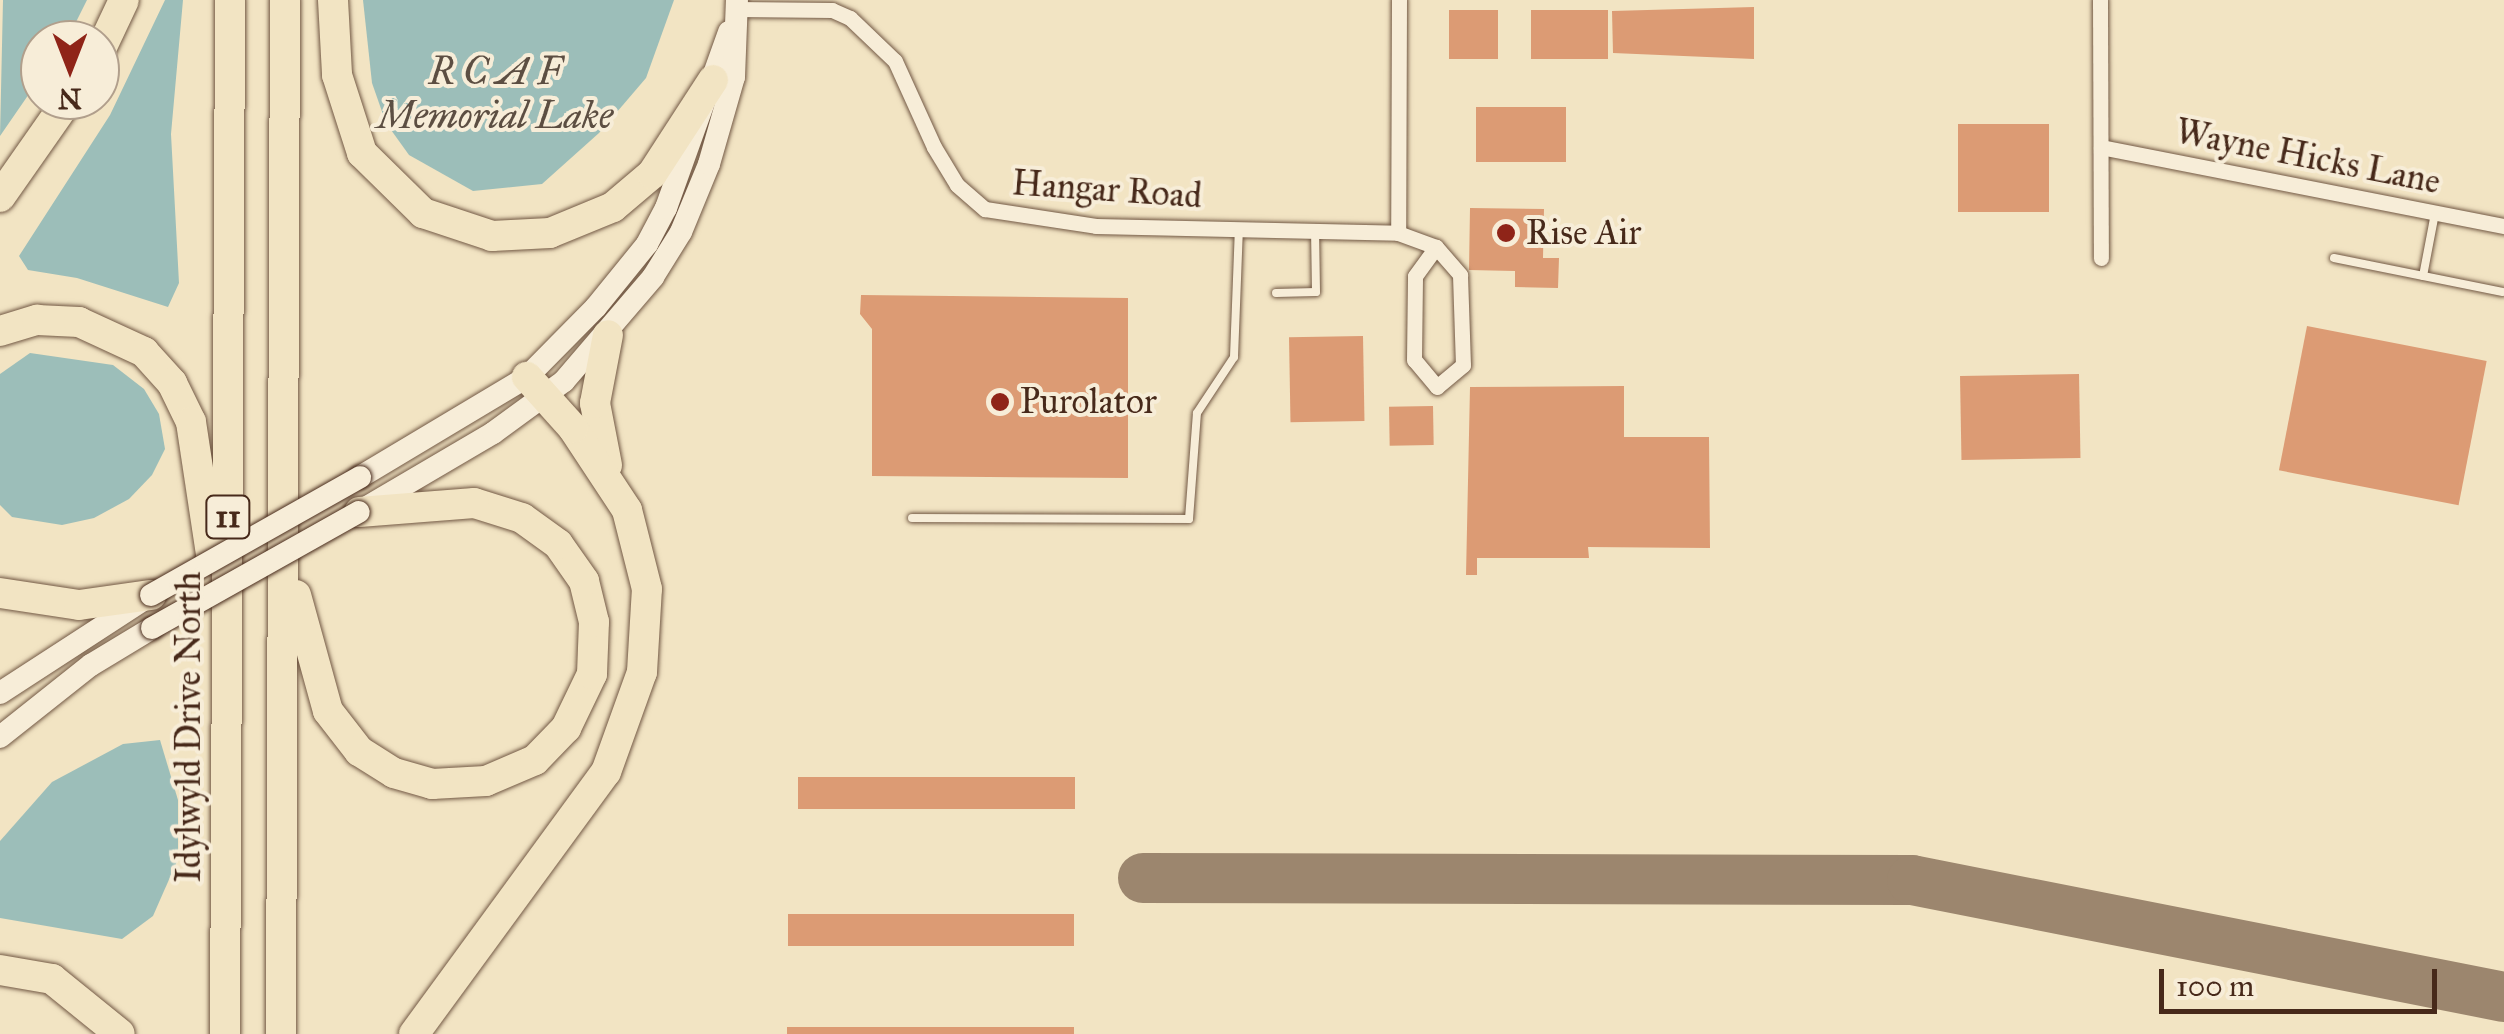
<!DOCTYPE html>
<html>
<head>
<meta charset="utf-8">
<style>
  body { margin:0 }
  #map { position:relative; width:2504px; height:1034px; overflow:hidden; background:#f2e4c3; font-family:"IM FELL Great Primer",serif }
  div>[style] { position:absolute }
  .water>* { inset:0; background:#9cbeb9 }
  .taxiway>* { height:50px; margin:-25px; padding:0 25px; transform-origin:25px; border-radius:25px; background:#9c866e }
  .building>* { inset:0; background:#dc9b74; transform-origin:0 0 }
  .roads { filter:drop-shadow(0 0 2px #725844) drop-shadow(0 0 2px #725844) }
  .service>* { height:8px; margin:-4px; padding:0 4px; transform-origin:4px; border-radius:4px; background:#f7edd8 }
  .minor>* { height:15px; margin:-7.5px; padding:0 7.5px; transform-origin:7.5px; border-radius:7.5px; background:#f7edd8 }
  .secondary>* { height:22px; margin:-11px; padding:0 11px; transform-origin:11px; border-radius:11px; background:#f7edd8 }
  .motorway>* { height:30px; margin:-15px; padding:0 15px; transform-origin:15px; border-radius:15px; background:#f2e4c3 }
  .bridges { filter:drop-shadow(0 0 2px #47291a) drop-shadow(0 0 2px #47291a) }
  .secondary-bridge>* { height:22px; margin:-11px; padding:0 11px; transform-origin:11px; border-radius:11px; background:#f7edd8 }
  .dots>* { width:28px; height:28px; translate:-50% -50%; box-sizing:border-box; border:5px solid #f7edd8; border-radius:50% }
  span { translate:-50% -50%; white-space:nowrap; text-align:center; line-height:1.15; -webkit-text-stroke:8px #f7edd8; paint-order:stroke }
  .shield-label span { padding:2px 8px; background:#f7edd8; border:2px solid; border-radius:8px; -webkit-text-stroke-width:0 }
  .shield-label { font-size:32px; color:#47291a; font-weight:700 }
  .street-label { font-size:35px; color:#47291a }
  .poi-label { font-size:35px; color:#47291a }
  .left { translate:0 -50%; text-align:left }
  .water-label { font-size:38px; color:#5c4e42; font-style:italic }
  .north { position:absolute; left:20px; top:20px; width:100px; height:100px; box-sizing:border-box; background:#f7edd8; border:2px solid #b19f8c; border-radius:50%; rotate:180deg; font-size:28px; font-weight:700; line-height:40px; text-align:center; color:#47291a }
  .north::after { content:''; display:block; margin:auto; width:35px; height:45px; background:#8f2418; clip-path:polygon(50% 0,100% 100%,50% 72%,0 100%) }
  .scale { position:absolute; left:2159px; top:969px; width:278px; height:45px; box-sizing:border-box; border:5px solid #47291a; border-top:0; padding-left:12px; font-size:30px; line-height:35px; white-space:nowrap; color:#47291a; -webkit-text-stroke:8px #f7edd8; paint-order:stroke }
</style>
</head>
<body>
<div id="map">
  <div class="water">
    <i style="clip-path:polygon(3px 0,87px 0,67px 40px,40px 40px,40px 78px,0 136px)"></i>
    <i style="clip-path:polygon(165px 0,183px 0,171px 134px,179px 283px,168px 307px,77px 278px,28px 270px,19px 256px,110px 115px)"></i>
    <i style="clip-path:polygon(363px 0,674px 0,646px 78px,599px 133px,542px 184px,473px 191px,409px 155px,386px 123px,372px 83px)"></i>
    <i style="clip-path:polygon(30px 353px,113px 365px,144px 389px,159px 414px,165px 449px,152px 475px,129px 499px,94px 518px,62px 525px,12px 517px,0 505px,0 374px)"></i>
    <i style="clip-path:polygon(160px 740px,178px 800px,178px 859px,153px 916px,122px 939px,0 918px,0 841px,52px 782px,123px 744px)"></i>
  </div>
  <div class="taxiway">
    <i style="left:1143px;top:878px;width:769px;rotate:0.15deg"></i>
    <i style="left:1912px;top:880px;width:603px;rotate:11.18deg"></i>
  </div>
  <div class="building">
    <i style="clip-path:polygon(1754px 7px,1754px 59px,1613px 53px,1612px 11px)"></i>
    <i style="left:1449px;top:10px;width:49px;height:49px"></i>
    <i style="left:1531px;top:10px;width:77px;height:49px"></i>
    <i style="left:1476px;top:107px;width:90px;height:55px"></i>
    <i style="left:1958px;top:124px;width:91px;height:88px"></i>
    <i style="clip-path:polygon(1470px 208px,1544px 209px,1543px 258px,1559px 258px,1558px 288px,1515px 287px,1515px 271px,1469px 270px)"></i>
    <i style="clip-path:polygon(861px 295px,1128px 298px,1128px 478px,872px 476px,872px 329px,860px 314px)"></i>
    <i style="left:2307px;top:326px;width:183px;height:147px;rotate:11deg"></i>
    <i style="left:1363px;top:336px;width:85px;height:74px;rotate:89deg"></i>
    <i style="left:2079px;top:374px;width:84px;height:119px;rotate:89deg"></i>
    <i style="clip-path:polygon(1624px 386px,1624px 437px,1709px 437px,1710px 548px,1588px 547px,1589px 558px,1477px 558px,1477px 575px,1466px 575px,1470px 387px)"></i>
    <i style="left:1433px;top:406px;width:39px;height:44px;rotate:89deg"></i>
    <i style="left:1075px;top:777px;width:32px;height:277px;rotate:90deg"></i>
    <i style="left:788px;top:914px;width:286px;height:32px"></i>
    <i style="left:787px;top:1027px;width:287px;height:7px"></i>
  </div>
  <div class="roads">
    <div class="service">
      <i style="left:2334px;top:258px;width:172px;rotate:11.4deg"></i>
      <i style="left:2423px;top:276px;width:64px;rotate:-79.2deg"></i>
      <i style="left:1276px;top:293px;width:40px;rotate:-1.4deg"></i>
      <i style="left:1316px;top:292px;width:61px;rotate:-90.9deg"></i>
      <i style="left:912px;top:518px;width:277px;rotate:0.2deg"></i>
      <i style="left:1189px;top:519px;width:106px;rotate:-85.7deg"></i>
      <i style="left:1197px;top:413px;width:67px;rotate:-56.5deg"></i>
      <i style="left:1234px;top:357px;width:128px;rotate:-87.8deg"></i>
    </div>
    <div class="minor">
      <i style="left:1399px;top:0;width:233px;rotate:90.2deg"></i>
      <i style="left:1398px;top:233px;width:40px;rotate:20.2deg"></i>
      <i style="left:1436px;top:247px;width:37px;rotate:49deg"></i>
      <i style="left:1460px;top:275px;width:90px;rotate:88.1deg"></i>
      <i style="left:1463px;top:365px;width:34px;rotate:140deg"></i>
      <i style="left:1437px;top:387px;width:35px;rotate:-130deg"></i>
      <i style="left:1414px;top:360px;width:84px;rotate:-89.3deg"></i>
      <i style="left:1415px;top:276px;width:36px;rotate:-54deg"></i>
      <i style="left:2100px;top:0;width:258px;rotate:89.8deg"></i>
      <i style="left:736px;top:9px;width:96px;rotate:0.6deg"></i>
      <i style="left:832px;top:10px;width:20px;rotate:24deg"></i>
      <i style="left:850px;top:18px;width:62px;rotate:43.7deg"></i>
      <i style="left:895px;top:61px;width:94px;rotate:65.6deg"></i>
      <i style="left:934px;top:147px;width:44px;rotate:58.8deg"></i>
      <i style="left:957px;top:185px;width:37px;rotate:41deg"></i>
      <i style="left:985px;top:209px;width:112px;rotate:8.7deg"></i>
      <i style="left:1096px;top:226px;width:302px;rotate:1.3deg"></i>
      <i style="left:2101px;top:147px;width:411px;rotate:11.1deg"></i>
    </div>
    <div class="secondary">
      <i style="left:360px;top:477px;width:195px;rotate:-30.9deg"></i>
      <i style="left:527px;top:377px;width:98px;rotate:-45.4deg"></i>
      <i style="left:596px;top:307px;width:81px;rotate:-51deg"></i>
      <i style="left:647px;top:244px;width:41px;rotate:-62.2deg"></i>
      <i style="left:666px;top:208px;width:187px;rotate:-70.3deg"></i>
      <i style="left:362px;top:510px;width:152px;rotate:-30.4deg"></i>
      <i style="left:493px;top:433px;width:88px;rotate:-36.2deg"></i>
      <i style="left:564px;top:381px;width:137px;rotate:-49.4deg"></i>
      <i style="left:653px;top:277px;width:53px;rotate:-58.1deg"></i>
      <i style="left:681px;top:232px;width:74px;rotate:-67.6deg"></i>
      <i style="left:709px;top:164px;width:91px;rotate:-74deg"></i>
      <i style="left:734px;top:77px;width:77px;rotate:-87.8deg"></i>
      <i style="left:0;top:693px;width:176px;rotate:-33deg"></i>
      <i style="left:0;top:737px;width:116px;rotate:-38.4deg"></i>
      <i style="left:91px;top:665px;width:71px;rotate:-31.2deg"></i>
    </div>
    <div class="motorway">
      <i style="left:333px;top:0;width:75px;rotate:86.9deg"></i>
      <i style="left:337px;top:75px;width:82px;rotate:72.2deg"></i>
      <i style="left:362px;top:153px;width:86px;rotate:44.5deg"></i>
      <i style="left:423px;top:213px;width:73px;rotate:18.4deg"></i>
      <i style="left:492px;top:236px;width:58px;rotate:-3deg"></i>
      <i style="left:550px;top:233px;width:68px;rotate:-22.4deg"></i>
      <i style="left:613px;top:207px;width:51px;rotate:-40.2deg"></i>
      <i style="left:652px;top:174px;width:112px;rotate:-57deg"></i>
      <i style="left:100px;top:51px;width:56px;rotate:-64.8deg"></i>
      <i style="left:0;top:197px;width:118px;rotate:-55deg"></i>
      <i style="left:0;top:331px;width:39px;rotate:-17deg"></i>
      <i style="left:37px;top:320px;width:42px;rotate:2.7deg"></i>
      <i style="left:79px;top:322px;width:72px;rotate:24.8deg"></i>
      <i style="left:144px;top:352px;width:42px;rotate:47.9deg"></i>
      <i style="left:172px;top:383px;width:43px;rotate:64deg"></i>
      <i style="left:191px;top:422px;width:134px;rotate:81.4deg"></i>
      <i style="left:607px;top:465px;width:63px;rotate:-101deg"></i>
      <i style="left:595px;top:403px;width:69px;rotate:-79.2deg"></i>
      <i style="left:0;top:593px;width:80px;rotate:8.6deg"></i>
      <i style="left:79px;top:605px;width:73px;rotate:-7.9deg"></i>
      <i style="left:296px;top:595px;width:120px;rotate:74.6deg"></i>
      <i style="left:328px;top:711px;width:51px;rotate:52.2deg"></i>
      <i style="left:359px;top:751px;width:41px;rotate:32.2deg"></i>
      <i style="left:394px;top:773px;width:40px;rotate:16deg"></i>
      <i style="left:432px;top:784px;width:54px;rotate:-3.2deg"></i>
      <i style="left:486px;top:781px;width:53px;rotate:-23.2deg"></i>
      <i style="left:535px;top:760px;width:45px;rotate:-45.9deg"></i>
      <i style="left:566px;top:728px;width:60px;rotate:-64.3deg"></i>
      <i style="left:592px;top:674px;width:52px;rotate:-87.8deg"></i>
      <i style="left:594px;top:622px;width:42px;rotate:-103.7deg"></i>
      <i style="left:584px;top:581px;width:45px;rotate:-125.1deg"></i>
      <i style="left:558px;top:544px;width:44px;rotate:-144.2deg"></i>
      <i style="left:522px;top:518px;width:50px;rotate:-162.6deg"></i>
      <i style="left:474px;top:503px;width:115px;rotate:175.5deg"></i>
      <i style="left:0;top:970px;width:53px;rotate:9.8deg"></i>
      <i style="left:52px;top:979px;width:87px;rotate:39deg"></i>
      <i style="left:225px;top:1034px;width:1034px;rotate:-89.72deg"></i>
      <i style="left:281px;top:1034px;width:1034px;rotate:-89.78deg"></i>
      <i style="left:414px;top:1034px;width:325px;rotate:-53.8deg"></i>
      <i style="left:606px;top:772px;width:106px;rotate:-70.2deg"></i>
      <i style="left:642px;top:672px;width:83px;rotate:-86.6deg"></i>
      <i style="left:647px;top:589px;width:81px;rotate:-104.2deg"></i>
      <i style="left:627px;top:510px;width:98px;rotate:-123.4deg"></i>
      <i style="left:573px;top:428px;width:69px;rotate:-132deg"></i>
    </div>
  </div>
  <div class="bridges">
    <div class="secondary-bridge">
      <i style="left:151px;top:595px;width:240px;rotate:-29.4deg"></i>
      <i style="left:152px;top:628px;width:237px;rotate:-29.3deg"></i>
    </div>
  </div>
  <div class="dots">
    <i style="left:1506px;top:233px;background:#8f2418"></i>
    <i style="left:1000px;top:402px;background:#8f2418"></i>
  </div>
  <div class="shield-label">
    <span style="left:228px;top:517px">11</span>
  </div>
  <div class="street-label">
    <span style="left:2308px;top:157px;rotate:11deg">Wayne Hicks Lane</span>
    <span style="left:1107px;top:190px;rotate:4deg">Hangar Road</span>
    <span style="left:189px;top:727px;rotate:-90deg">Idylwyld Drive North</span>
  </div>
  <div class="poi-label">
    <span class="left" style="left:1526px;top:233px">Rise Air</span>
    <span class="left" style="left:1020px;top:402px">Purolator</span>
  </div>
  <div class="water-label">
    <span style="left:495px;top:94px">R C A F<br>Memorial Lake</span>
  </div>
  <div class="north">N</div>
  <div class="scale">100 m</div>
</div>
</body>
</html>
